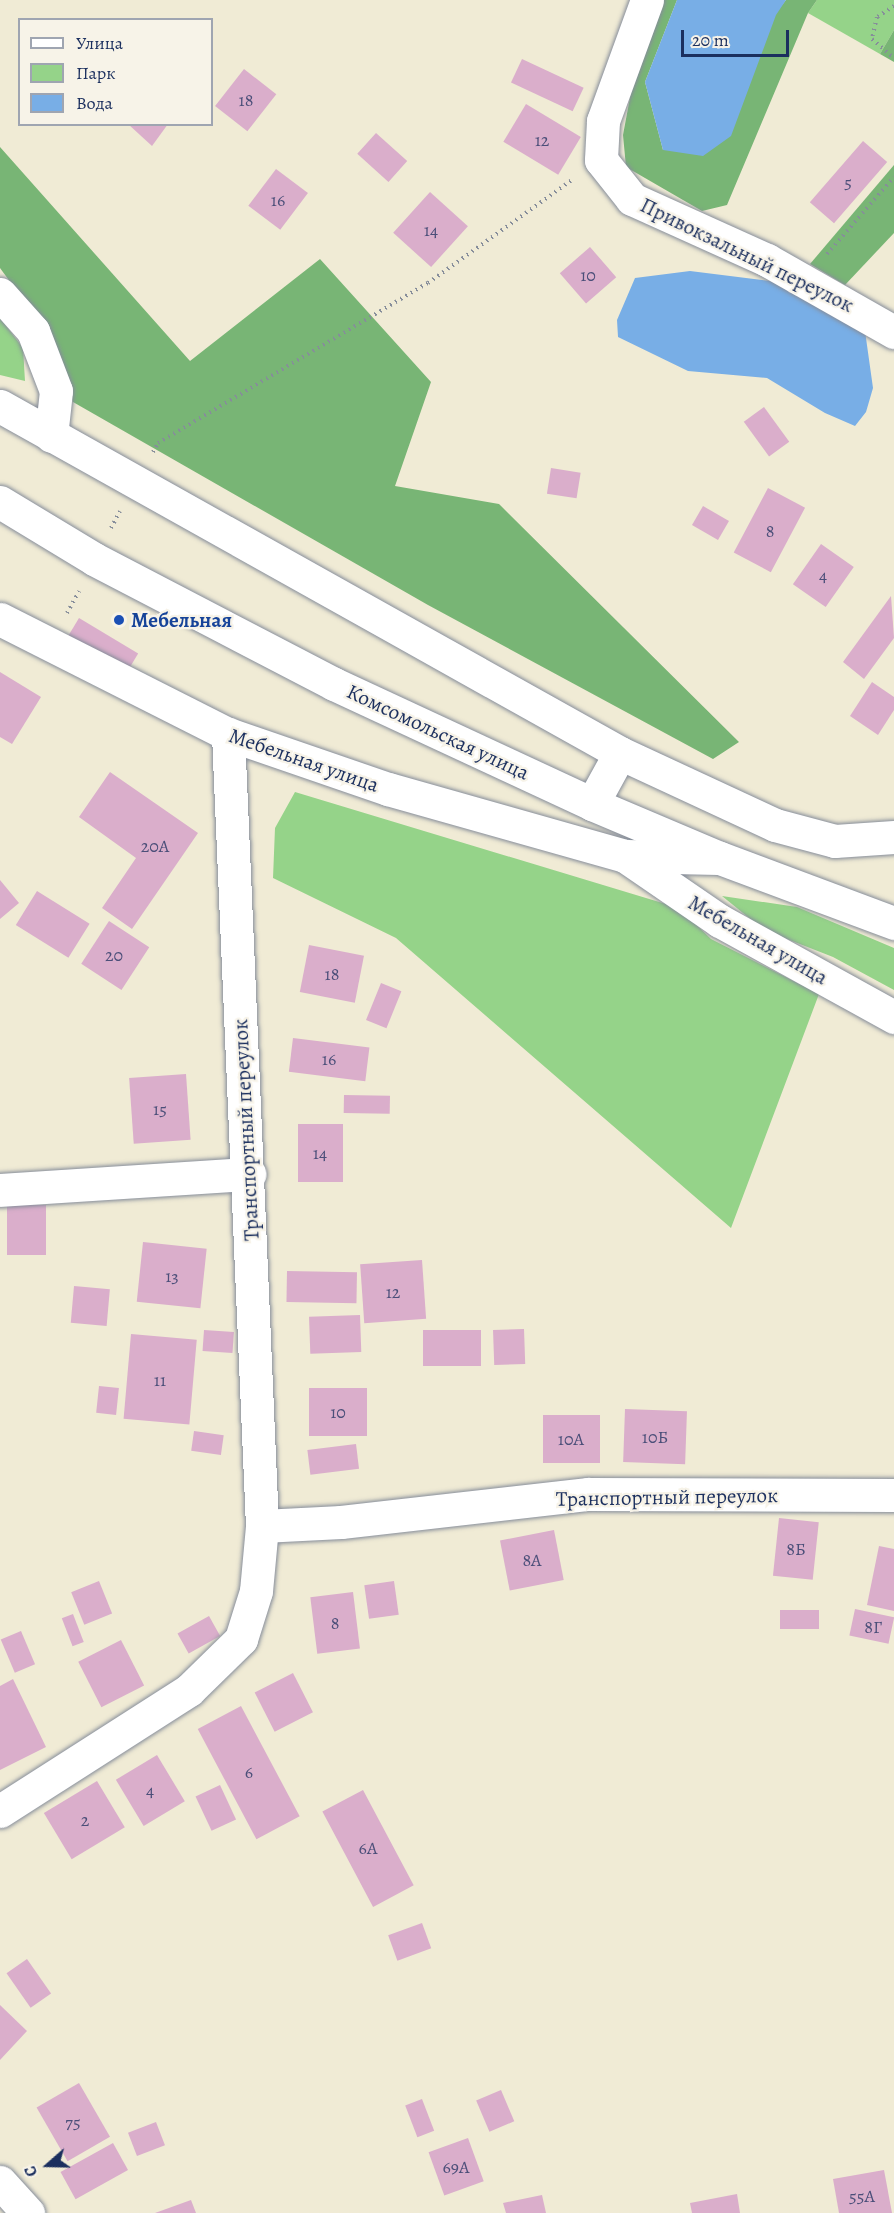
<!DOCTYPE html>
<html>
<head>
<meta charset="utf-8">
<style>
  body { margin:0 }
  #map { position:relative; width:894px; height:2213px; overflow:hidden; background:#f0ebd5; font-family:Alegreya,serif }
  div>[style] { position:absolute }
  .green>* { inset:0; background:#95d389 }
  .forest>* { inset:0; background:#78b575 }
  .water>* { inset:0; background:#78aee6 }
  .building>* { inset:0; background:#daaecb; transform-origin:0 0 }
  .path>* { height:4px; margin-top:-2px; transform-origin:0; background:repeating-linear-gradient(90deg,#868d9a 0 1.5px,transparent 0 6px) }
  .roads { filter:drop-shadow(0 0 2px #868d9a) drop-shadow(0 0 2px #868d9a) }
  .minor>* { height:33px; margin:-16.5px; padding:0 16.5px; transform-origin:16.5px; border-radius:16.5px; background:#fff }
  .major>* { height:33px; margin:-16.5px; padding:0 16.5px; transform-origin:16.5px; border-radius:16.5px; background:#fff }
  .dots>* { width:16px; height:16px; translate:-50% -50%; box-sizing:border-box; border:3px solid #f7f3e8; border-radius:50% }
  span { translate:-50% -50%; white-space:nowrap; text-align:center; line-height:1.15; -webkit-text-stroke:4.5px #f7f3e8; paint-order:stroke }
  .number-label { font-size:18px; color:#4b4f79 }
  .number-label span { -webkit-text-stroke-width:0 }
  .street-label { font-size:21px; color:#1b2f5e }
  .transit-label { font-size:21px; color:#164399; font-weight:700 }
  .left { translate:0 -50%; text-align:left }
  .legend { position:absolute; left:18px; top:18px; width:195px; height:108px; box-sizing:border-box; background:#f7f3e8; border:2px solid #9fa5b1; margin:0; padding:8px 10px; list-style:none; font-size:18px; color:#1b2f5e }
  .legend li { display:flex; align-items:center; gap:12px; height:30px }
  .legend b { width:30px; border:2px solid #9fa5b1 }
  .north { position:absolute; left:18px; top:2135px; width:60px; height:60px; -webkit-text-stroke:4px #f7f3e8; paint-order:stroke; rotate:250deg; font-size:16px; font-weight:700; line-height:24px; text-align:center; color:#1b2f5e }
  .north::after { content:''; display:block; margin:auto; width:21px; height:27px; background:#1b2f5e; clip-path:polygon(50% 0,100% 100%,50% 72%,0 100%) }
  .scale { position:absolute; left:681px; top:30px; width:108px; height:27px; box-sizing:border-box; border:3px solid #1b2f5e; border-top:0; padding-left:8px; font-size:18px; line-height:21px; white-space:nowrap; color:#1b2f5e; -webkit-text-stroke:4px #f7f3e8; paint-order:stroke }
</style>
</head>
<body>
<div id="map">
  <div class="green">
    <i style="clip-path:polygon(817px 0,894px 0,894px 30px,880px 54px,808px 13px)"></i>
    <i style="clip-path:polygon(0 318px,23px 348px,25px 381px,0 375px)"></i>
    <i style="clip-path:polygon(295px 792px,679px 908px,711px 939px,819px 994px,731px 1228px,396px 938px,273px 878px,275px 828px)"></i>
    <i style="clip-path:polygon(722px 896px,797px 907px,894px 948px,894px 990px,833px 957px,764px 930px)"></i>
  </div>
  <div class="forest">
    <i style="clip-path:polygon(659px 0,677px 0,645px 82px,663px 150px,786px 0,817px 0,808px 13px,727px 205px,702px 211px,626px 167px,623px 135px,637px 60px)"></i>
    <i style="clip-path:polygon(894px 30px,894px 62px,880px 54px)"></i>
    <i style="clip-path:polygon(0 147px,190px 361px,320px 259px,431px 382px,395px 486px,499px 504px,739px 742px,713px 759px,428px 605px,73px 402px,38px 320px,0 268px)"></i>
    <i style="clip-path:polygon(894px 165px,894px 233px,845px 285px,810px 264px)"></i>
  </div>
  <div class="water">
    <i style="clip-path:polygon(677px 0,786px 0,776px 15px,731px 136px,703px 156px,663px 150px,645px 82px)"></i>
    <i style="clip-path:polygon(690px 271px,770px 281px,865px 331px,873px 388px,866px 412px,855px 426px,825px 413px,767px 378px,688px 371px,618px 337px,617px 320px,635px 278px)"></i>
  </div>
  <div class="building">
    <i style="left:522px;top:59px;width:68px;height:26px;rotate:25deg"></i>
    <i style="left:244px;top:69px;width:41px;height:47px;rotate:38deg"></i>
    <i style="left:526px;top:104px;width:64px;height:44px;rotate:31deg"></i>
    <i style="clip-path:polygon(128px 124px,168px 124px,152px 146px)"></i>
    <i style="left:376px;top:133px;width:42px;height:28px;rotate:42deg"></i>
    <i style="left:863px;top:141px;width:32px;height:81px;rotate:41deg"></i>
    <i style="left:276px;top:169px;width:40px;height:46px;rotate:37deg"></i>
    <i style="left:430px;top:192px;width:51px;height:55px;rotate:42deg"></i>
    <i style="left:590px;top:247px;width:40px;height:40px;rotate:49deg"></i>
    <i style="left:764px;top:407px;width:43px;height:25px;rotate:54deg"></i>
    <i style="left:551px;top:468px;width:30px;height:26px;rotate:9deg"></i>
    <i style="left:768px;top:488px;width:42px;height:73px;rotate:28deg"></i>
    <i style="left:703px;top:506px;width:30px;height:22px;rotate:30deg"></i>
    <i style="left:821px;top:544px;width:40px;height:49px;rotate:35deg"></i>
    <i style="clip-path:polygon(891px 596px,894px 638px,864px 679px,843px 662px)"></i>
    <i style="left:79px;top:618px;width:69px;height:23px;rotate:31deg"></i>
    <i style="clip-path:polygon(0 672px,41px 697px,12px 744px,0 737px)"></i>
    <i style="clip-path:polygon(872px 682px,894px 697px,894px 710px,878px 735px,850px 716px)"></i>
    <i style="clip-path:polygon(110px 772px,198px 833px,132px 929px,102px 908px,136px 858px,79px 817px)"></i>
    <i style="clip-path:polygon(0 880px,19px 903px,0 919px)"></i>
    <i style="left:37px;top:891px;width:62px;height:40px;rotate:32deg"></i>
    <i style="left:109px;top:921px;width:48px;height:51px;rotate:33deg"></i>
    <i style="left:309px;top:945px;width:56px;height:48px;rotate:11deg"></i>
    <i style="left:381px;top:983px;width:22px;height:40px;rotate:22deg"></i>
    <i style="left:293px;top:1038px;width:77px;height:34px;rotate:7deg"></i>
    <i style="left:186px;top:1074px;width:66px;height:57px;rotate:86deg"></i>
    <i style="left:344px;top:1095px;width:46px;height:18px;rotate:1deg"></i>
    <i style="left:298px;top:1124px;width:45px;height:58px"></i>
    <i style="left:7px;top:1205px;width:39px;height:50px"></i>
    <i style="left:143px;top:1242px;width:64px;height:60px;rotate:6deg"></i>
    <i style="left:422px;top:1260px;width:59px;height:62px;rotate:86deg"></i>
    <i style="left:287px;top:1271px;width:70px;height:31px;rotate:1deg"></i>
    <i style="left:74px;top:1286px;width:36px;height:37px;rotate:5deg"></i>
    <i style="left:360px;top:1315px;width:37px;height:51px;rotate:88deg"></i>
    <i style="left:524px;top:1329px;width:35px;height:31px;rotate:88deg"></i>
    <i style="left:204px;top:1330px;width:30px;height:21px;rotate:4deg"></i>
    <i style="left:481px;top:1330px;width:36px;height:58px;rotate:90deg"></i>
    <i style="left:131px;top:1334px;width:66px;height:85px;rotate:5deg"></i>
    <i style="left:99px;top:1386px;width:20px;height:27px;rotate:6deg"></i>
    <i style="left:309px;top:1388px;width:58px;height:48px"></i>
    <i style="left:625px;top:1409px;width:62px;height:53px;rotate:2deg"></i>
    <i style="left:543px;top:1415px;width:57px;height:48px"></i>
    <i style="left:194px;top:1431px;width:30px;height:20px;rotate:8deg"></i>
    <i style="left:356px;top:1444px;width:25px;height:49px;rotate:83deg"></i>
    <i style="left:779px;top:1518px;width:40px;height:58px;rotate:6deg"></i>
    <i style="left:554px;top:1530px;width:51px;height:55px;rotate:79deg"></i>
    <i style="clip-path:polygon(879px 1546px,894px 1549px,894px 1611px,867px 1605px)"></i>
    <i style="left:99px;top:1581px;width:35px;height:30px;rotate:68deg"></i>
    <i style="left:394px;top:1581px;width:34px;height:30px;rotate:82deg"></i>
    <i style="left:353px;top:1592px;width:57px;height:43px;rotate:83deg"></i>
    <i style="left:855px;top:1609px;width:40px;height:27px;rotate:12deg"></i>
    <i style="left:780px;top:1610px;width:39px;height:19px"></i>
    <i style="left:73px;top:1614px;width:30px;height:12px;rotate:69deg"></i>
    <i style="left:209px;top:1616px;width:23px;height:36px;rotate:61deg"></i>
    <i style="left:21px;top:1631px;width:36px;height:22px;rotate:67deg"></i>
    <i style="left:121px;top:1640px;width:51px;height:48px;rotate:63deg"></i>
    <i style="left:293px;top:1673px;width:44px;height:43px;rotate:63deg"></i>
    <i style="clip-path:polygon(13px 1679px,46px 1747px,0 1770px,0 1686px)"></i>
    <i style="left:241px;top:1706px;width:125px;height:49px;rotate:62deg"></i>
    <i style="left:157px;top:1755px;width:54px;height:48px;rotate:59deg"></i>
    <i style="left:97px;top:1781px;width:54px;height:62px;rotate:59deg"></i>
    <i style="left:220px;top:1785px;width:38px;height:27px;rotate:65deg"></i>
    <i style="left:363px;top:1790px;width:108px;height:46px;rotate:62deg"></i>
    <i style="left:422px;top:1923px;width:27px;height:36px;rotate:70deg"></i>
    <i style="left:27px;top:1959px;width:42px;height:25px;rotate:55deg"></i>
    <i style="clip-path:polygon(0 2005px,27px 2031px,0 2060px)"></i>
    <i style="left:79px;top:2083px;width:62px;height:49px;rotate:60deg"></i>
    <i style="left:501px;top:2090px;width:34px;height:27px;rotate:67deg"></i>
    <i style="left:422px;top:2099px;width:34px;height:18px;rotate:69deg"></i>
    <i style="left:156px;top:2122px;width:25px;height:30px;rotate:69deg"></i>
    <i style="left:468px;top:2138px;width:46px;height:42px;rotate:70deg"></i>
    <i style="left:113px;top:2143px;width:31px;height:60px;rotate:61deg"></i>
    <i style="clip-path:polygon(884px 2170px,892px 2213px,839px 2213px,833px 2179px)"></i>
    <i style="clip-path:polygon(737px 2194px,740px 2213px,692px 2213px,690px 2203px)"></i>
    <i style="clip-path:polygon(542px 2195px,546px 2213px,506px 2213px,503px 2203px)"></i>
    <i style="clip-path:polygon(191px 2200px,196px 2213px,155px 2213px)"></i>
  </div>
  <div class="path">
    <i style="left:894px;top:6px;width:20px;rotate:147deg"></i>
    <i style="left:877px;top:17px;width:23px;rotate:103deg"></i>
    <i style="left:872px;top:39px;width:29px;rotate:41deg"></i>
    <i style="left:827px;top:254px;width:102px;rotate:-49deg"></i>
    <i style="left:153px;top:452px;width:10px;rotate:-61deg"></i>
    <i style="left:158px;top:443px;width:314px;rotate:-30.7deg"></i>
    <i style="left:428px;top:283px;width:178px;rotate:-35.6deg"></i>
    <i style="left:111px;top:528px;width:19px;rotate:-62deg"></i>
    <i style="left:67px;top:613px;width:25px;rotate:-61deg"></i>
  </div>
  <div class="roads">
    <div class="minor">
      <i style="left:647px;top:0;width:129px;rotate:110deg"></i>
      <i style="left:603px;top:121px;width:39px;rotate:93deg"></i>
      <i style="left:601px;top:160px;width:50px;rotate:51.5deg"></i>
      <i style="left:632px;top:199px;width:148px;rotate:24.3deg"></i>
      <i style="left:767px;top:260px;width:146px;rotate:29.6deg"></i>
      <i style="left:0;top:294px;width:50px;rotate:48.3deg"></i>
      <i style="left:33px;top:331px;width:64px;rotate:69deg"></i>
      <i style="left:56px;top:391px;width:45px;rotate:96.3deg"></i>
      <i style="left:0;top:619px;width:255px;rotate:26.8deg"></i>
      <i style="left:228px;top:734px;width:169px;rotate:19deg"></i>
      <i style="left:388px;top:789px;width:246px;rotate:15.8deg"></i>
      <i style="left:625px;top:856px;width:94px;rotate:1.2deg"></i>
      <i style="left:625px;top:856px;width:115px;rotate:34.4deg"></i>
      <i style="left:720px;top:921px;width:199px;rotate:28.9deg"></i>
      <i style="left:0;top:1190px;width:250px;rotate:-3.7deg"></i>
      <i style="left:262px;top:1526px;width:79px;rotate:-2.9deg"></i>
      <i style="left:341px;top:1522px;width:249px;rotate:-6.5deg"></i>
      <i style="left:588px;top:1494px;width:306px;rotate:0.2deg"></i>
      <i style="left:0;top:1811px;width:224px;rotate:-32.6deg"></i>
      <i style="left:189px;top:1690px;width:73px;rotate:-44.4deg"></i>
      <i style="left:241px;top:1639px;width:50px;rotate:-72.6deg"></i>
      <i style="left:256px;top:1591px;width:65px;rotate:-84.7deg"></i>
      <i style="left:262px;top:1526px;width:793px;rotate:-92.46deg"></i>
      <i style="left:0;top:2182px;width:42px;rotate:47.9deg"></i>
    </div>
    <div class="major">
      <i style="left:0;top:406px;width:710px;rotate:29.23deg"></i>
      <i style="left:620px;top:753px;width:171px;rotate:24.9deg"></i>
      <i style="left:775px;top:825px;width:62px;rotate:14.9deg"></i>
      <i style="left:835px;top:841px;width:59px;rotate:-3.9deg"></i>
      <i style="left:0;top:502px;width:110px;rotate:31.2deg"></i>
      <i style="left:94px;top:559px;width:271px;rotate:27.5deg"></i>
      <i style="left:334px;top:684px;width:285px;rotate:24.9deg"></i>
      <i style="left:592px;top:804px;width:139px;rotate:22.9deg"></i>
      <i style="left:720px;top:858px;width:186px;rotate:20.5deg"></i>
      <i style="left:592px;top:804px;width:58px;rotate:-61.2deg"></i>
    </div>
  </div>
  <div class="dots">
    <i style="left:119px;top:620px;background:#1a4fb4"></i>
  </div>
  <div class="number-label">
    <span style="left:246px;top:100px">18</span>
    <span style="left:542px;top:140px">12</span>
    <span style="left:848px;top:182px">5</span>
    <span style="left:278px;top:200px">16</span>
    <span style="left:431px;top:230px">14</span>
    <span style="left:588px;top:275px">10</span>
    <span style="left:770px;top:531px">8</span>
    <span style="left:823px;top:575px">4</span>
    <span style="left:155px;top:846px">20А</span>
    <span style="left:114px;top:955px">20</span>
    <span style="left:332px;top:974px">18</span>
    <span style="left:329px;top:1059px">16</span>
    <span style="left:160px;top:1109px">15</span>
    <span style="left:320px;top:1153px">14</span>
    <span style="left:172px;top:1276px">13</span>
    <span style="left:393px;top:1292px">12</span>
    <span style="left:160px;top:1380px">11</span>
    <span style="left:338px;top:1412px">10</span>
    <span style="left:655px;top:1437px">10Б</span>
    <span style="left:571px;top:1439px">10А</span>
    <span style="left:796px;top:1549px">8Б</span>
    <span style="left:532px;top:1560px">8А</span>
    <span style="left:335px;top:1623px">8</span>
    <span style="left:873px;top:1627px">8Г</span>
    <span style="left:249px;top:1772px">6</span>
    <span style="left:150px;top:1790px">4</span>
    <span style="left:85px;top:1820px">2</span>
    <span style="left:368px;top:1848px">6А</span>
    <span style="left:73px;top:2122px">75</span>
    <span style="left:456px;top:2167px">69А</span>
    <span style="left:862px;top:2196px">55А</span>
  </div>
  <div class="street-label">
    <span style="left:747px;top:255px;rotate:26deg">Привокзальный переулок</span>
    <span style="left:438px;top:732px;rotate:25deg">Комсомольская улица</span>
    <span style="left:304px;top:760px;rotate:19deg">Мебельная улица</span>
    <span style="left:758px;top:940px;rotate:30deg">Мебельная улица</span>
    <span style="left:246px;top:1130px;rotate:-93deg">Транспортный переулок</span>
    <span style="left:667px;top:1497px;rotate:-1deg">Транспортный переулок</span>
  </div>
  <div class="transit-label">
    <span class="left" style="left:131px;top:620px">Мебельная</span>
  </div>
  <ul class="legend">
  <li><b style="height:8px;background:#fff"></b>Улица</li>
  <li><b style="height:16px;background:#95d389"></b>Парк</li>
  <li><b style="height:16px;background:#78aee6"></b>Вода</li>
  </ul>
  <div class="north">С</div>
  <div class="scale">20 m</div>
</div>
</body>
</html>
